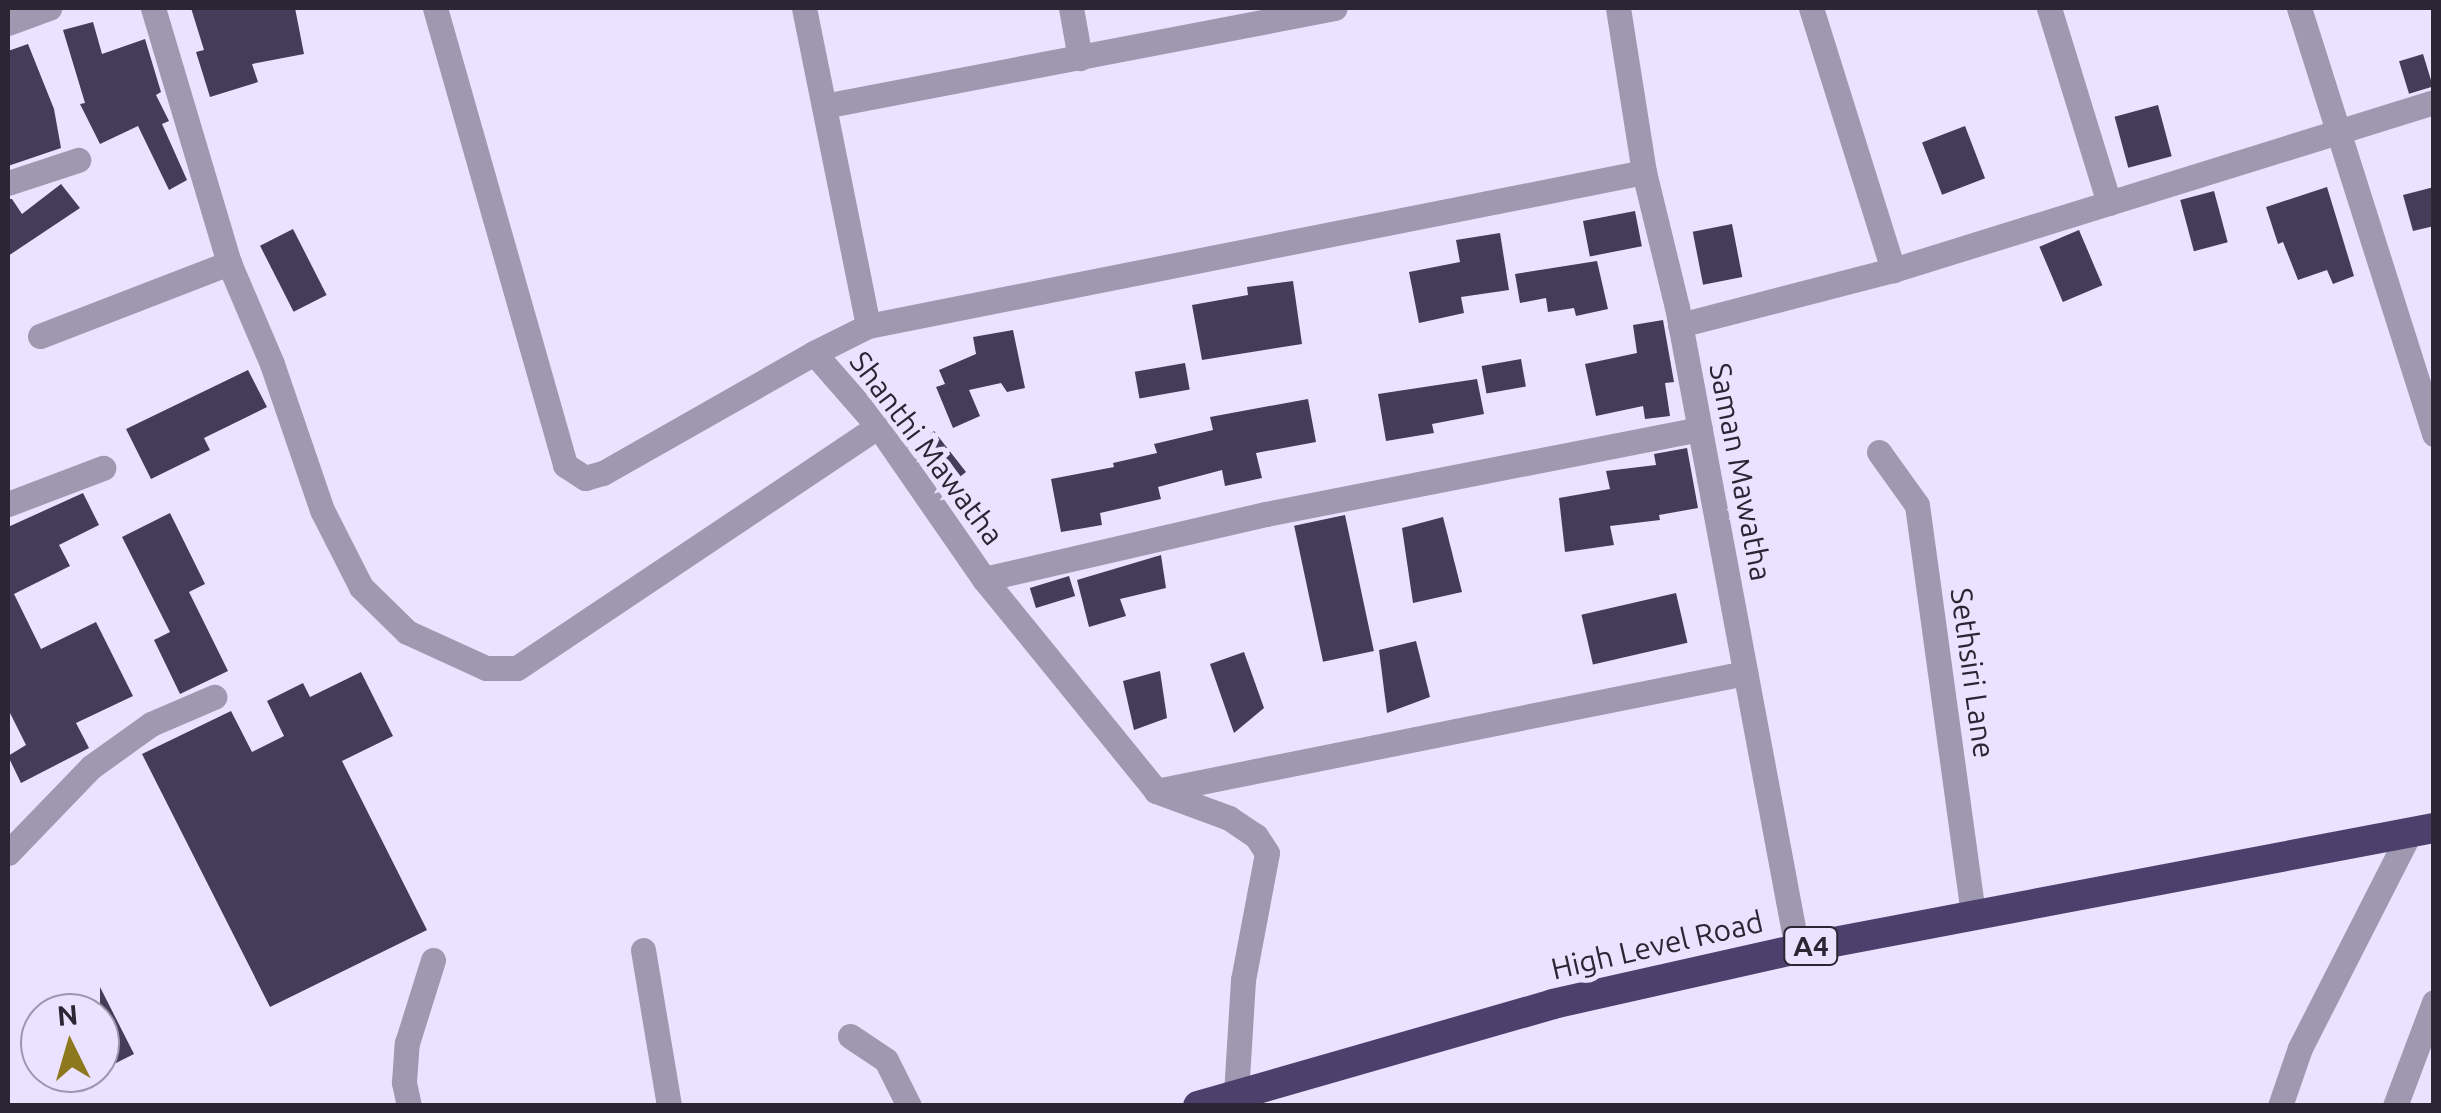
<!DOCTYPE html>
<html>
<head>
<meta charset="utf-8">
<style>
  body { margin:0 }
  #map { position:relative; width:2441px; height:1113px; overflow:hidden; background:#eae2ff; font-family:Ubuntu,sans-serif }
  div>[style] { position:absolute }
  .building>* { inset:0; background:#443c58; transform-origin:0 0 }
  .minor>* { height:25px; margin:-12.5px; padding:0 12.5px; transform-origin:12.5px; border-radius:12.5px; background:#9e98b0 }
  .highway>* { height:30px; margin:-15px; padding:0 15px; transform-origin:15px; border-radius:15px; background:#4e406d }
  span { translate:-50% -50%; white-space:nowrap; text-align:center; line-height:1.15; -webkit-text-stroke:10px #eae2ff; paint-order:stroke }
  .shield-label span { padding:2px 8px; background:#eae2ff; border:2px solid; border-radius:8px; -webkit-text-stroke-width:0 }
  .shield-label { font-size:28px; color:#2a2634; font-weight:700 }
  .street-label { font-size:30px; color:#2a2634 }
  .frame { position:absolute; inset:0; border:10px solid #2a2634; pointer-events:none }
  .north { position:absolute; left:20px; top:993px; width:100px; height:100px; box-sizing:border-box; background:#eae2ff; border:2px solid #9d97ae; border-radius:50%; rotate:355deg; font-size:28px; font-weight:700; line-height:40px; text-align:center; color:#2a2634 }
  .north::after { content:''; display:block; margin:auto; width:35px; height:45px; background:#8e781d; clip-path:polygon(50% 0,100% 100%,50% 72%,0 100%) }
</style>
</head>
<body>
<div id="map">
  <div class="building">
    <i style="clip-path:polygon(191px 8px,295px 8px,304px 54px,252px 64px,258px 82px,210px 97px,196px 52px,204px 50px)"></i>
    <i style="clip-path:polygon(93px 22px,102px 54px,145px 39px,161px 92px,156px 95px,169px 121px,162px 124px,187px 180px,169px 190px,138px 126px,100px 144px,80px 104px,85px 103px,63px 30px)"></i>
    <i style="clip-path:polygon(28px 44px,54px 109px,61px 148px,8px 166px,8px 51px)"></i>
    <i style="left:2423px;top:54px;width:34px;height:25px;rotate:73deg"></i>
    <i style="left:2158px;top:105px;width:53px;height:45px;rotate:75deg"></i>
    <i style="left:1965px;top:126px;width:56px;height:46px;rotate:69deg"></i>
    <i style="clip-path:polygon(61px 184px,80px 208px,8px 256px,8px 199px,12px 199px,22px 214px)"></i>
    <i style="clip-path:polygon(2327px 187px,2354px 276px,2333px 284px,2327px 270px,2298px 280px,2283px 242px,2278px 244px,2266px 207px)"></i>
    <i style="clip-path:polygon(2434px 187px,2434px 226px,2413px 231px,2403px 195px)"></i>
    <i style="left:2214px;top:191px;width:53px;height:35px;rotate:75deg"></i>
    <i style="left:1635px;top:211px;width:36px;height:53px;rotate:79deg"></i>
    <i style="left:1732px;top:224px;width:54px;height:40px;rotate:79deg"></i>
    <i style="left:293px;top:229px;width:74px;height:37px;rotate:63deg"></i>
    <i style="left:2079px;top:230px;width:60px;height:43px;rotate:67deg"></i>
    <i style="clip-path:polygon(1500px 233px,1509px 290px,1461px 297px,1464px 313px,1419px 323px,1409px 272px,1460px 262px,1456px 240px)"></i>
    <i style="clip-path:polygon(1597px 261px,1608px 309px,1576px 316px,1574px 308px,1548px 312px,1546px 298px,1520px 303px,1515px 274px)"></i>
    <i style="clip-path:polygon(1293px 281px,1302px 344px,1202px 360px,1192px 305px,1248px 295px,1247px 287px)"></i>
    <i style="clip-path:polygon(1663px 320px,1674px 382px,1665px 383px,1670px 416px,1645px 419px,1643px 406px,1596px 416px,1585px 364px,1637px 353px,1633px 325px)"></i>
    <i style="clip-path:polygon(1013px 330px,1025px 388px,1007px 392px,1001px 383px,969px 390px,980px 416px,953px 428px,936px 387px,945px 384px,939px 370px,976px 354px,973px 337px)"></i>
    <i style="left:1521px;top:359px;width:28px;height:40px;rotate:80deg"></i>
    <i style="left:1185px;top:363px;width:27px;height:51px;rotate:80deg"></i>
    <i style="clip-path:polygon(248px 370px,267px 407px,204px 438px,210px 450px,151px 479px,126px 429px)"></i>
    <i style="clip-path:polygon(1477px 379px,1484px 414px,1432px 424px,1434px 433px,1386px 441px,1378px 394px)"></i>
    <i style="clip-path:polygon(1308px 399px,1316px 442px,1256px 453px,1262px 478px,1225px 486px,1222px 470px,1158px 487px,1161px 499px,1100px 513px,1102px 525px,1061px 532px,1051px 479px,1114px 467px,1113px 463px,1157px 453px,1154px 444px,1213px 430px,1210px 417px)"></i>
    <i style="left:934px;top:431px;width:52px;height:26px;rotate:52deg"></i>
    <i style="clip-path:polygon(1687px 448px,1698px 508px,1659px 515px,1660px 520px,1610px 526px,1614px 545px,1565px 552px,1559px 498px,1610px 489px,1606px 471px,1656px 465px,1654px 454px)"></i>
    <i style="clip-path:polygon(83px 493px,99px 525px,59px 545px,70px 566px,14px 594px,41px 649px,96px 622px,133px 696px,76px 723px,89px 748px,21px 783px,8px 756px,26px 745px,8px 709px,8px 527px)"></i>
    <i style="clip-path:polygon(170px 513px,205px 584px,189px 592px,228px 671px,180px 694px,154px 640px,170px 632px,122px 537px)"></i>
    <i style="left:1345px;top:515px;width:139px;height:52px;rotate:78deg"></i>
    <i style="clip-path:polygon(1443px 517px,1462px 592px,1413px 603px,1402px 528px)"></i>
    <i style="clip-path:polygon(1161px 555px,1166px 588px,1120px 599px,1126px 616px,1089px 627px,1077px 580px)"></i>
    <i style="left:1069px;top:576px;width:21px;height:41px;rotate:73deg"></i>
    <i style="left:1676px;top:593px;width:51px;height:97px;rotate:77deg"></i>
    <i style="clip-path:polygon(1416px 641px,1430px 697px,1387px 713px,1379px 650px)"></i>
    <i style="clip-path:polygon(1244px 652px,1264px 708px,1234px 733px,1210px 664px)"></i>
    <i style="clip-path:polygon(1160px 671px,1167px 718px,1134px 730px,1123px 681px)"></i>
    <i style="clip-path:polygon(361px 672px,393px 736px,342px 761px,427px 930px,270px 1007px,142px 754px,231px 711px,252px 752px,284px 736px,267px 701px,303px 683px,310px 697px)"></i>
    <i style="clip-path:polygon(100px 987px,134px 1054px,100px 1071px)"></i>
  </div>
  <div class="minor">
    <i style="left:153px;top:8px;width:266px;rotate:73.4deg"></i>
    <i style="left:229px;top:263px;width:110px;rotate:66.9deg"></i>
    <i style="left:272px;top:364px;width:154px;rotate:71.1deg"></i>
    <i style="left:322px;top:510px;width:86px;rotate:63.1deg"></i>
    <i style="left:361px;top:587px;width:64px;rotate:44.4deg"></i>
    <i style="left:407px;top:632px;width:87px;rotate:24.5deg"></i>
    <i style="left:486px;top:668px;width:31px"></i>
    <i style="left:517px;top:668px;width:435px;rotate:-33.8deg"></i>
    <i style="left:435px;top:8px;width:475px;rotate:74.1deg"></i>
    <i style="left:565px;top:465px;width:24px;rotate:33deg"></i>
    <i style="left:585px;top:478px;width:19px;rotate:-16deg"></i>
    <i style="left:603px;top:473px;width:243px;rotate:-29.6deg"></i>
    <i style="left:814px;top:353px;width:97px;rotate:48.8deg"></i>
    <i style="left:878px;top:426px;width:186px;rotate:55.3deg"></i>
    <i style="left:984px;top:579px;width:273px;rotate:50.9deg"></i>
    <i style="left:1156px;top:791px;width:78px;rotate:20.3deg"></i>
    <i style="left:1229px;top:818px;width:32px;rotate:34deg"></i>
    <i style="left:1256px;top:836px;width:20px;rotate:57deg"></i>
    <i style="left:1267px;top:853px;width:129px;rotate:100.7deg"></i>
    <i style="left:1243px;top:980px;width:113px;rotate:93.5deg"></i>
    <i style="left:804px;top:8px;width:324px;rotate:78.6deg"></i>
    <i style="left:1071px;top:8px;width:51px;rotate:79.8deg"></i>
    <i style="left:1618px;top:8px;width:166px;rotate:81deg"></i>
    <i style="left:1644px;top:172px;width:139px;rotate:76.3deg"></i>
    <i style="left:1677px;top:307px;width:653px;rotate:79.41deg"></i>
    <i style="left:1811px;top:8px;width:275px;rotate:72.6deg"></i>
    <i style="left:2049px;top:8px;width:204px;rotate:72.9deg"></i>
    <i style="left:2299px;top:8px;width:447px;rotate:72.4deg"></i>
    <i style="left:8px;top:23px;width:44px;rotate:-20.1deg"></i>
    <i style="left:824px;top:106px;width:520px;rotate:-10.86deg"></i>
    <i style="left:8px;top:183px;width:74px;rotate:-18.2deg"></i>
    <i style="left:1680px;top:325px;width:220px;rotate:-14.5deg"></i>
    <i style="left:1893px;top:270px;width:566px;rotate:-17.25deg"></i>
    <i style="left:40px;top:336px;width:203px;rotate:-21.1deg"></i>
    <i style="left:814px;top:353px;width:60px;rotate:-26.6deg"></i>
    <i style="left:868px;top:326px;width:791px;rotate:-11.22deg"></i>
    <i style="left:1879px;top:452px;width:65px;rotate:54.4deg"></i>
    <i style="left:1917px;top:505px;width:413px;rotate:82.2deg"></i>
    <i style="left:8px;top:504px;width:102px;rotate:-20.8deg"></i>
    <i style="left:984px;top:579px;width:289px;rotate:-13deg"></i>
    <i style="left:1266px;top:514px;width:442px;rotate:-11.1deg"></i>
    <i style="left:1156px;top:791px;width:601px;rotate:-11.33deg"></i>
    <i style="left:8px;top:853px;width:120px;rotate:-46deg"></i>
    <i style="left:91px;top:767px;width:74px;rotate:-35.6deg"></i>
    <i style="left:151px;top:724px;width:69px;rotate:-23.2deg"></i>
    <i style="left:643px;top:950px;width:158px;rotate:80.5deg"></i>
    <i style="left:850px;top:1036px;width:43px;rotate:33.7deg"></i>
    <i style="left:886px;top:1060px;width:51px;rotate:63.4deg"></i>
    <i style="left:409px;top:1106px;width:25px;rotate:-102deg"></i>
    <i style="left:404px;top:1082px;width:39px;rotate:-86deg"></i>
    <i style="left:407px;top:1043px;width:87px;rotate:-72.6deg"></i>
    <i style="left:2280px;top:1106px;width:61px;rotate:-71deg"></i>
    <i style="left:2300px;top:1048px;width:240px;rotate:-63deg"></i>
    <i style="left:2395px;top:1106px;width:111px;rotate:-69.4deg"></i>
  </div>
  <div class="highway">
    <i style="left:1198px;top:1106px;width:369px;rotate:-16deg"></i>
    <i style="left:1553px;top:1004px;width:250px;rotate:-12.7deg"></i>
    <i style="left:1797px;top:949px;width:648px;rotate:-10.76deg"></i>
  </div>
  <div class="shield-label">
    <span style="left:1811px;top:946px">A4</span>
  </div>
  <div class="street-label">
    <span style="left:927px;top:448px;rotate:53deg">Shanthi Mawatha</span>
    <span style="left:1741px;top:472px;rotate:79deg">Saman Mawatha</span>
    <span style="left:1973px;top:673px;rotate:82deg">Sethsiri Lane</span>
    <span style="left:1657px;top:945px;rotate:-13deg">High Level Road</span>
  </div>
  <div class="frame"></div>
  <div class="north">N</div>
</div>
</body>
</html>
